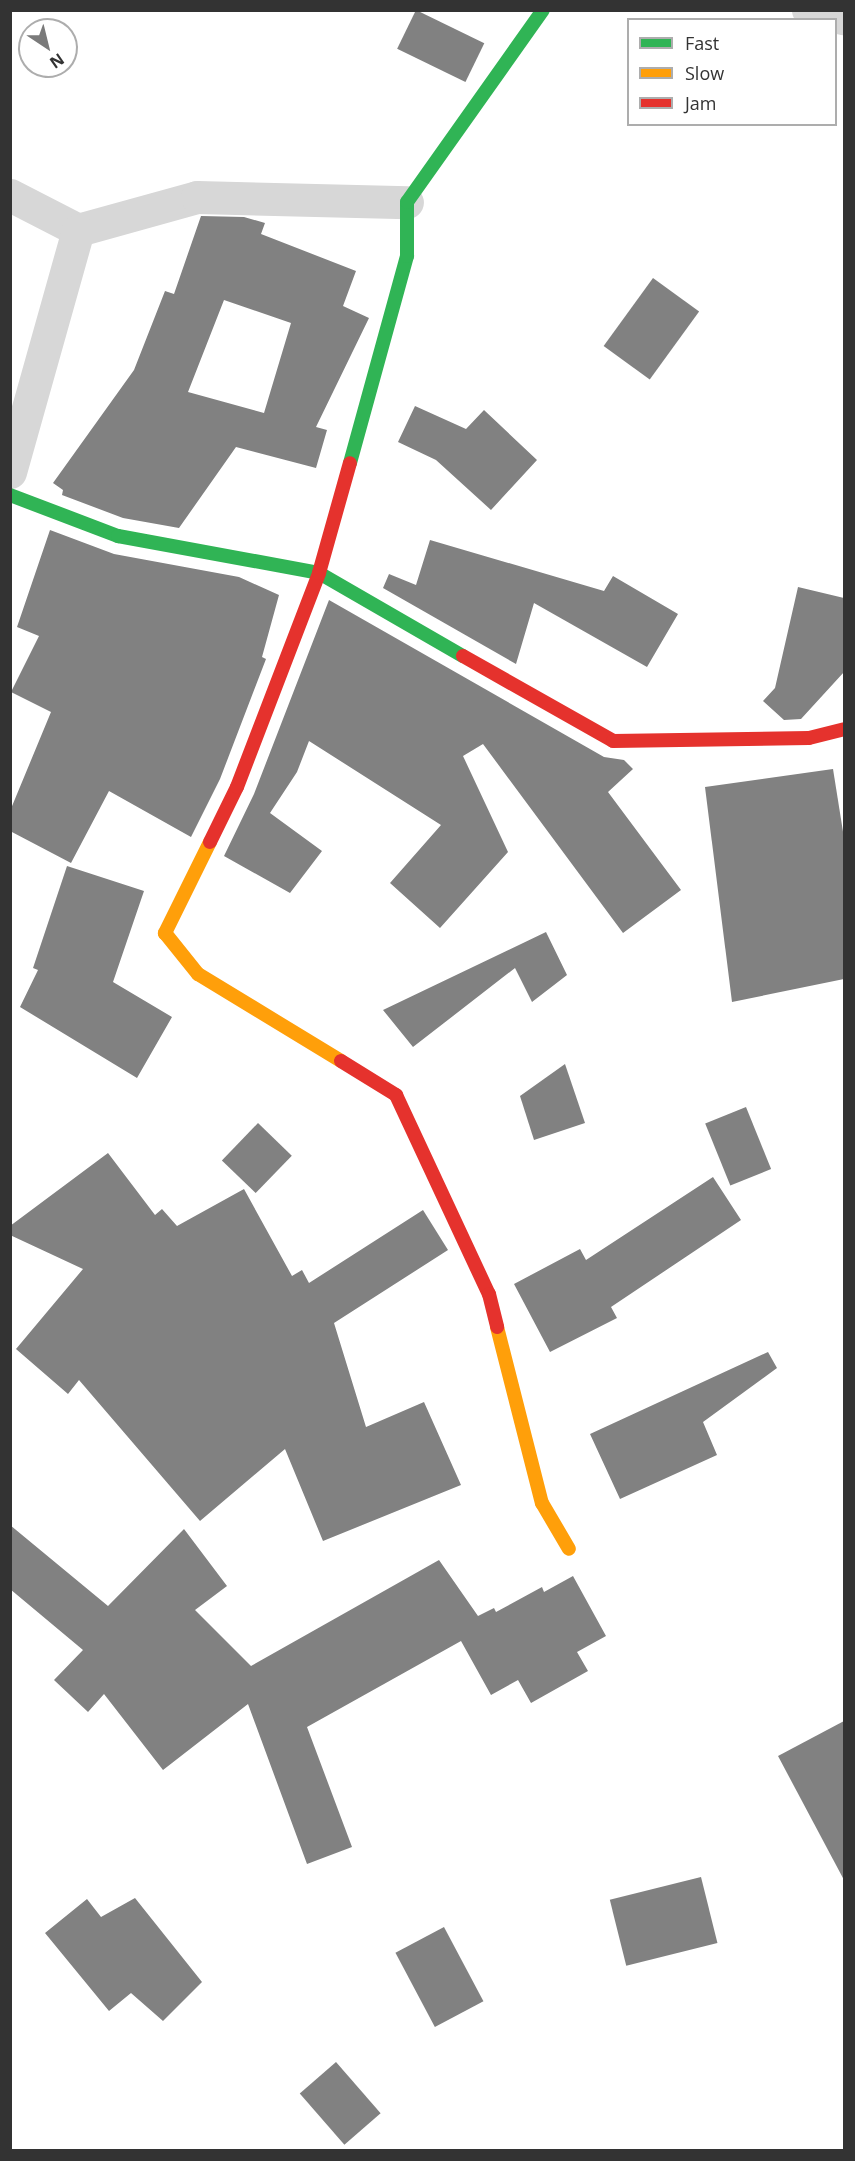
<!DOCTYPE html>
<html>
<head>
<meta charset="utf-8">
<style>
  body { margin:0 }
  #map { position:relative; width:855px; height:2161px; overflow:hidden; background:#fff; font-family:"Open Sans",sans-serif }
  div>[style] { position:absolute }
  .building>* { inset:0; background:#818181; transform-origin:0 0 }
  .street>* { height:33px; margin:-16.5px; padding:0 16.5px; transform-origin:16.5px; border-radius:16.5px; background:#d7d7d7 }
  .fast>* { height:14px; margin:-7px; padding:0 7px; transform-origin:7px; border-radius:7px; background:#30b455 }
  .slow>* { height:14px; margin:-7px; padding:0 7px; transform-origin:7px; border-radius:7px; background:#ff9f0a }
  .jam>* { height:14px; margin:-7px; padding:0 7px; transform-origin:7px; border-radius:7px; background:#e5322d }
  span { translate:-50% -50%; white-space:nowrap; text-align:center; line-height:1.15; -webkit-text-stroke:6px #fff; paint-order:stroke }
  .frame { position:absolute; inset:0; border:12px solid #333; pointer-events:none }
  .legend { position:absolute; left:627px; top:18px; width:210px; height:108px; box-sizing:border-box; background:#fff; border:2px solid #adadad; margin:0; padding:8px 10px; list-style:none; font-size:18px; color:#333 }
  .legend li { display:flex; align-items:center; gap:12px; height:30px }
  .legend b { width:30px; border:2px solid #adadad }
  .north { position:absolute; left:18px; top:18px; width:60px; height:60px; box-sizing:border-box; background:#fff; border:2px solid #adadad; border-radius:50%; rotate:145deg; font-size:16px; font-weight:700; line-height:24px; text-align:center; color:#333 }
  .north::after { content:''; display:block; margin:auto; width:21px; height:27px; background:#7a7a7a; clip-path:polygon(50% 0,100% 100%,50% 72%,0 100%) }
</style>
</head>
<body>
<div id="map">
  <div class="building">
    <i style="left:416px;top:10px;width:76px;height:43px;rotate:26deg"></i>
    <i style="clip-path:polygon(evenodd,201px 216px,244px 217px,265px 223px,261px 234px,356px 271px,343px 306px,369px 318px,316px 427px,327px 430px,316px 468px,236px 447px,179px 528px,123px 518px,62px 495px,63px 490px,53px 483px,134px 370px,165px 291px,174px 294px,201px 216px,224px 300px,291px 323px,264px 413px,188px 392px,224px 300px)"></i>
    <i style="left:653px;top:278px;width:57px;height:84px;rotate:36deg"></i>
    <i style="clip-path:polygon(415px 406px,466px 429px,484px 410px,537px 460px,491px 510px,436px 460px,398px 442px)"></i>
    <i style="clip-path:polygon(50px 530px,114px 554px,239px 577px,279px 595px,262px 657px,266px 659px,220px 779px,191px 837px,109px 791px,71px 863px,10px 831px,10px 811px,51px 712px,11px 692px,39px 636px,17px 627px)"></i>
    <i style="clip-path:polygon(430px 540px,604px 591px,613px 576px,678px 614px,647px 667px,534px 603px,516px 664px,383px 588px,389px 574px,416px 585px)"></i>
    <i style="clip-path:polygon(798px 587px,844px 598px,844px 672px,801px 719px,784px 720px,763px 701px,775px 688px)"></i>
    <i style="clip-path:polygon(329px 600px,604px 757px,624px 760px,633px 769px,608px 792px,681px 890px,623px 933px,483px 744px,463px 756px,508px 852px,440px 928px,390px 883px,441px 825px,309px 741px,297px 772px,270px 813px,322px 851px,290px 893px,224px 856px,254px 794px)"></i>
    <i style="clip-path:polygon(833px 769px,844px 838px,844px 979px,732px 1002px,705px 787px)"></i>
    <i style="clip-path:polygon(67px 866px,144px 891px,113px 982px,172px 1017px,137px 1078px,20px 1007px,38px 970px,33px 968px)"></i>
    <i style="clip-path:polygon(546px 932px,567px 975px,532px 1002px,515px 968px,413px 1047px,383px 1010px)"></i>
    <i style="clip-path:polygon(565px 1064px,585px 1123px,534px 1140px,520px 1096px)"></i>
    <i style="left:746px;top:1107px;width:67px;height:44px;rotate:68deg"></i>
    <i style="left:258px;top:1123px;width:47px;height:52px;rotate:44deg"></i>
    <i style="clip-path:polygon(108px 1153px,155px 1215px,162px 1209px,177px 1226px,244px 1189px,292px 1276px,302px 1270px,309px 1283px,423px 1210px,448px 1250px,334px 1323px,366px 1427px,424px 1402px,461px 1485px,323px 1541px,285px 1449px,200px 1521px,79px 1380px,68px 1394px,16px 1349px,83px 1269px,10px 1235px,10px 1226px)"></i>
    <i style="clip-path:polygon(713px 1177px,741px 1220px,611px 1307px,617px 1318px,550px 1352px,514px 1284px,580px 1249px,586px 1260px)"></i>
    <i style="clip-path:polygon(768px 1352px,777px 1368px,703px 1422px,717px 1455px,620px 1499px,590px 1434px)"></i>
    <i style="clip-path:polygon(10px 1525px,108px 1606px,184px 1529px,227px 1586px,195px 1610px,251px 1666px,439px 1560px,478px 1616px,494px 1608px,496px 1612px,542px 1587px,544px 1592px,573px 1576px,606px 1636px,577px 1652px,588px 1671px,531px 1703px,518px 1680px,491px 1695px,461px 1641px,307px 1727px,352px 1847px,307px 1864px,248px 1704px,163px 1770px,104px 1694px,88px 1712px,54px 1680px,83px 1650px,10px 1589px)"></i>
    <i style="clip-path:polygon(844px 1721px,844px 1880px,778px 1756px)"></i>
    <i style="left:701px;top:1877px;width:68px;height:94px;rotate:76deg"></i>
    <i style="clip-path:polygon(135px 1898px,202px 1982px,163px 2021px,131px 1993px,109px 2011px,45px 1933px,87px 1899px,101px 1917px)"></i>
    <i style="left:444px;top:1927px;width:84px;height:55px;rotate:62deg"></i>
    <i style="left:336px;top:2062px;width:68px;height:48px;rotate:49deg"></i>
  </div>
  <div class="street">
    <i style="left:808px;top:10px;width:37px;rotate:13deg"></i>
    <i style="left:10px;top:195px;width:76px;rotate:27.2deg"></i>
    <i style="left:78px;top:230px;width:123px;rotate:-15.5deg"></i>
    <i style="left:197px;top:197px;width:210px;rotate:1.4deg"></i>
    <i style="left:10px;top:472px;width:251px;rotate:-74.3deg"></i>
  </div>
  <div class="fast">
    <i style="left:350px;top:463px;width:215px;rotate:-74.6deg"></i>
    <i style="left:407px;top:256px;width:54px;rotate:-90deg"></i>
    <i style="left:407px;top:202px;width:235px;rotate:-54.7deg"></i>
    <i style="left:10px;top:495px;width:116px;rotate:20.8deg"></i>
    <i style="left:118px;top:536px;width:204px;rotate:10.4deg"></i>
    <i style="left:319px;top:573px;width:166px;rotate:30deg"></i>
  </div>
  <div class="slow">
    <i style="left:210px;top:842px;width:102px;rotate:116.3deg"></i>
    <i style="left:165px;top:933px;width:53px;rotate:51.2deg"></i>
    <i style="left:198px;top:974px;width:167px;rotate:31.3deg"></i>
    <i style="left:497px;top:1327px;width:182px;rotate:75.7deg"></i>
    <i style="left:542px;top:1503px;width:53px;rotate:59.6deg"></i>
  </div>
  <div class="jam">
    <i style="left:463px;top:656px;width:172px;rotate:29.5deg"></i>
    <i style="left:613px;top:741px;width:196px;rotate:-0.9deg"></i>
    <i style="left:809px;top:738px;width:36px;rotate:-14deg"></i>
    <i style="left:210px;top:842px;width:61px;rotate:-63.9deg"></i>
    <i style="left:237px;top:787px;width:229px;rotate:-69deg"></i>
    <i style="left:319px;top:573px;width:114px;rotate:-74.3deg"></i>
    <i style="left:341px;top:1061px;width:65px;rotate:31.7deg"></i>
    <i style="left:396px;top:1095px;width:220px;rotate:65deg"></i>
    <i style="left:489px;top:1294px;width:34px;rotate:76deg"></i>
  </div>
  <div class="frame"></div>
  <ul class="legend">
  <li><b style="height:8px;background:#30b455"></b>Fast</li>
  <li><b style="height:8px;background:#ff9f0a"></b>Slow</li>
  <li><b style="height:8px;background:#e5322d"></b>Jam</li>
  </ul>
  <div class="north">N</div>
</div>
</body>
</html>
